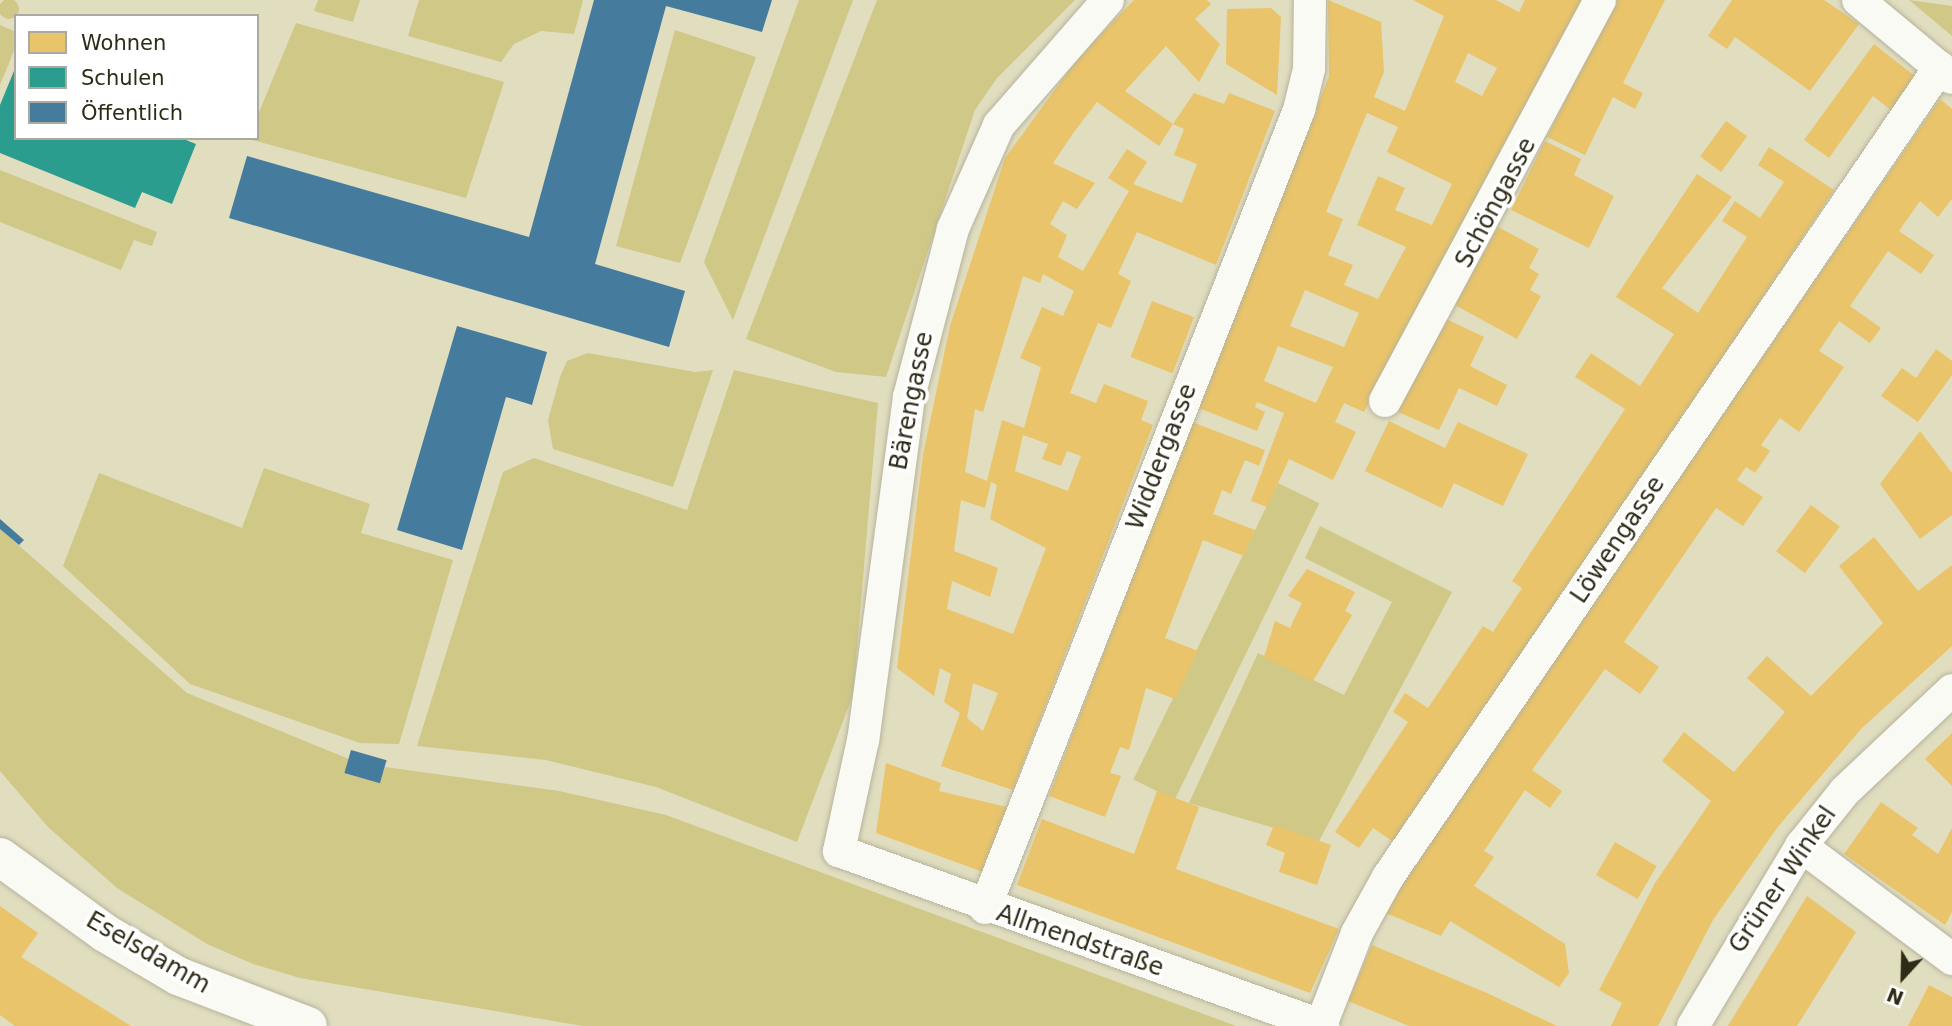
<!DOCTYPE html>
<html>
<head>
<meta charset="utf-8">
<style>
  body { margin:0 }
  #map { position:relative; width:1952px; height:1026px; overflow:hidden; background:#e1ddbf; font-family:"DejaVu Sans",sans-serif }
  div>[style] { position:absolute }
  .green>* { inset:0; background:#d0c887; transform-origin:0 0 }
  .round { border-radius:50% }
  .homes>* { inset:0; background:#e9c46a; transform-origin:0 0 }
  .schools>* { inset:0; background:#2a9d8f }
  .public>* { inset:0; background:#457b9d; transform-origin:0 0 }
  .roads { filter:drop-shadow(0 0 2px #b6b39c) drop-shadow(0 0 2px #b6b39c) }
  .minor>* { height:32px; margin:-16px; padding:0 16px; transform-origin:16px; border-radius:16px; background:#fafaf5 }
  .tertiary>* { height:38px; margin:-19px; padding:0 19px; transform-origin:19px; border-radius:19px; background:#fafaf5 }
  span { translate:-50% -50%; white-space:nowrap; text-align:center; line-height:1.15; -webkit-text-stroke:7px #fff; paint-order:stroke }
  .street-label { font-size:24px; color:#2e2b16 }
  .legend { position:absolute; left:14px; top:14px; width:245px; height:126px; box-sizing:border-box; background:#fff; border:2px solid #abaaa2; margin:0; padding:9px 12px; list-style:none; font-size:21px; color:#2e2b16 }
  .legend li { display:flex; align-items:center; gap:14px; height:35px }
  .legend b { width:35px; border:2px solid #abaaa2 }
  .north { position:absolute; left:1868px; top:942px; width:70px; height:70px; -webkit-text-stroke:5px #fff; paint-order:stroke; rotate:202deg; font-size:19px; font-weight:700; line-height:28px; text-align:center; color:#2e2b16 }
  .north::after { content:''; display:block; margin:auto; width:24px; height:32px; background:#2e2b16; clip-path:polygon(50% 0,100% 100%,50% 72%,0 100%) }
</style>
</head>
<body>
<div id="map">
  <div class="green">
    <i class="round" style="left:-1px;top:-1px;width:20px;height:20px"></i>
    <i style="clip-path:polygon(318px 0,360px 0,353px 22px,314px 11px)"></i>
    <i style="clip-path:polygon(419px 0,583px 0,574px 34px,541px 31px,514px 44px,501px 62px,408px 36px)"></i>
    <i style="clip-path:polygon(799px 0,853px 0,733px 320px,704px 262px)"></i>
    <i style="clip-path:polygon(877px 0,1075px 0,997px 78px,975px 110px,886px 377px,836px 372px,746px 339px)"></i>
    <i style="clip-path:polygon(1909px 0,1952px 6px,1952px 36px)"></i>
    <i style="clip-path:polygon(296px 23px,504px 82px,466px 198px,248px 139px,257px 138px,257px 117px)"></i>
    <i style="clip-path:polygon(0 25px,16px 32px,16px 46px,0 85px)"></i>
    <i style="clip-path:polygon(675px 30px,756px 57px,680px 263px,616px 246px)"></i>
    <i style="clip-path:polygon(0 170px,157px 232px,152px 246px,134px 240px,121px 270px,0 222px)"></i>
    <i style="clip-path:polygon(588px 353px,695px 372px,713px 370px,673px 487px,553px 449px,548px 420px,560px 377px,567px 361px)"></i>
    <i style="clip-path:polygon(734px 370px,878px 403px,853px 695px,797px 842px,656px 787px,546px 760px,417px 746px,503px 472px,534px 458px,687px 510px)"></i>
    <i style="clip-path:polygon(264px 468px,370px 504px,361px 533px,453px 560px,399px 744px,360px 743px,190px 684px,63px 566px,99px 473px,242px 528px)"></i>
    <i style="left:1278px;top:483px;width:46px;height:330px;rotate:26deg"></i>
    <i style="clip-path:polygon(1320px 526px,1452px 592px,1319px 841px,1189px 803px,1258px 653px,1344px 695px,1392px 602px,1305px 558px)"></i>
    <i style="clip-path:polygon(0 529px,187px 693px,349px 759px,346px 773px,380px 782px,385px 767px,559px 791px,666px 815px,1236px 1026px,583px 1026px,300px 978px,253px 964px,207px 944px,117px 888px,48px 827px,0 771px)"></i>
  </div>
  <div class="homes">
    <i style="clip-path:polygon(evenodd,1134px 0,1207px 0,1211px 4px,1195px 19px,1220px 44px,1199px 82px,1166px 46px,1125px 91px,1173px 124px,1159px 146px,1097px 102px,1074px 132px,1053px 163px,1095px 183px,1077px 209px,1063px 201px,1050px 224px,1067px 235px,1058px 257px,1083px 271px,1129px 191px,1108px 178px,1127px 149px,1147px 162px,1133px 184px,1182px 203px,1197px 164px,1174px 155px,1184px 129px,1173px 124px,1194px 93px,1224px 104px,1229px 93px,1275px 111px,1216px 265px,1137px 232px,1118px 274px,1131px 281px,1111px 328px,1098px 323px,1082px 362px,1070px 393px,1096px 403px,1104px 384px,1148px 401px,1141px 420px,1153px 425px,1013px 790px,941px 766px,960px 713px,944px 702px,951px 674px,940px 668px,934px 696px,897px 668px,923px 455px,950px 326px,1005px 158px,1078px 58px,1134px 0,1043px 274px,1074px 291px,1063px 316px,1042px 307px,1020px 358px,1041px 367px,1024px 428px,1002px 420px,987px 481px,965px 472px,975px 409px,983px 412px,1023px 276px,1040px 283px,1043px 274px,1134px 0,1023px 435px,1048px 444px,1042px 459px,1061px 466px,1067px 451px,1081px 456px,1068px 491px,1015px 471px,1023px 435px,1134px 0,991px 482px,997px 485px,990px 519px,1046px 548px,1013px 634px,947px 609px,952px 581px,990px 597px,998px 568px,954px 551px,961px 500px,985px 508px,991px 482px,1134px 0,973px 683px,998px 693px,983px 731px,967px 718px,973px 683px)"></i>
    <i style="clip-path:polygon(evenodd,1328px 0,1381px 22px,1384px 72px,1374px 97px,1405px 111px,1444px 16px,1413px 0,1496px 0,1519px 12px,1525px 0,1586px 0,1449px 270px,1439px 266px,1364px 412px,1344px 403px,1335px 422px,1356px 432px,1333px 480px,1289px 459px,1267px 507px,1251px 501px,1284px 413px,1257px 402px,1255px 407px,1265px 412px,1257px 431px,1196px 407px,1329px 76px,1328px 0,1468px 53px,1497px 68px,1482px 96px,1455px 82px,1468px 53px,1328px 0,1367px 113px,1398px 127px,1387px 152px,1452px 184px,1432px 225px,1395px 210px,1405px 188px,1378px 176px,1357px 225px,1406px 247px,1378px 299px,1344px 285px,1353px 265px,1328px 255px,1343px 219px,1326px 212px,1367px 113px,1328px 0,1305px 290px,1359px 313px,1344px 347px,1290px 326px,1305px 290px,1328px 0,1278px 346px,1333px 367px,1316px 403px,1264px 381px,1278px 346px)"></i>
    <i style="clip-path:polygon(1615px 0,1665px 0,1623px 83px,1643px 93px,1635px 109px,1613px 97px,1585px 155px,1547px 137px)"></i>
    <i style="clip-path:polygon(1732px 0,1824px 0,1859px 24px,1810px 91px,1735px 37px,1727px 49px,1708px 36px)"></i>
    <i style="clip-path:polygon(1271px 8px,1281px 17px,1277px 95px,1226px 64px,1227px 9px)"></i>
    <i style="clip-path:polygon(1874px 44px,1916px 77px,1891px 110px,1873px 96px,1829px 158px,1804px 140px)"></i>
    <i style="clip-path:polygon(1940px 99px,1952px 109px,1952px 199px,1938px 217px,1920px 201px,1899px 231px,1934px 255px,1921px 274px,1888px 251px,1850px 306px,1881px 328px,1870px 343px,1839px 321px,1819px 351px,1844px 367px,1799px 432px,1780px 418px,1761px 445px,1770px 451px,1755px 473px,1746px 467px,1737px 480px,1763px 497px,1743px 526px,1716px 508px,1624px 642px,1659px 667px,1640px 694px,1605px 669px,1532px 770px,1562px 791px,1550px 808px,1525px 790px,1484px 851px,1494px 857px,1474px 886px,1565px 944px,1569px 973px,1559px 987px,1450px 921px,1441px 936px,1381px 911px)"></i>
    <i style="left:1726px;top:121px;width:26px;height:44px;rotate:36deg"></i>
    <i style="clip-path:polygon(1545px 141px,1581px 159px,1574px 175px,1614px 196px,1589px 248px,1511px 210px)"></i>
    <i style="clip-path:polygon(1769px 147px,1834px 190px,1398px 845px,1373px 828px,1359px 848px,1335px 832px,1408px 722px,1393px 712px,1405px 693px,1428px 708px,1483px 626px,1493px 632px,1522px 588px,1512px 581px,1625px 409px,1575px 377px,1591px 353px,1640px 386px,1674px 334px,1616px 297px,1697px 174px,1732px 197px,1662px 288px,1698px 313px,1747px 237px,1722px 221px,1735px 201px,1760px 218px,1784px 182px,1758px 165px)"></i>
    <i style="clip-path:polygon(1498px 227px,1539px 249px,1529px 268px,1539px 274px,1530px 290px,1541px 296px,1517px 339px,1455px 305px)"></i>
    <i style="left:1152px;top:301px;width:45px;height:60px;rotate:21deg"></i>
    <i style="clip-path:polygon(1442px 317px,1484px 337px,1470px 366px,1507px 385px,1497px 406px,1459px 388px,1439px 430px,1396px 411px)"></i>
    <i style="clip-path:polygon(1936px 349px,1952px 361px,1952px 375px,1918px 422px,1881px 396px,1902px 368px,1916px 378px)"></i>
    <i style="clip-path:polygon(1389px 421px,1445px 448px,1458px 422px,1528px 454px,1503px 506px,1454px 483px,1442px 508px,1365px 471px)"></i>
    <i style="clip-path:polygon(1192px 422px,1265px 450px,1259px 466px,1245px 460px,1231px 494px,1222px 490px,1213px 514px,1255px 530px,1244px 556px,1203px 540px,1165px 638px,1198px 651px,1175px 699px,1146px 688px,1129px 750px,1120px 747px,1110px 773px,1121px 776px,1105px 817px,1049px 796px)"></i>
    <i style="clip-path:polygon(1920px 431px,1952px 473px,1952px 515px,1920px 539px,1880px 484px)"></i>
    <i style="left:1811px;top:505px;width:36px;height:58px;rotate:37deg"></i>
    <i style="clip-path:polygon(1874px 537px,1918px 591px,1952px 565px,1952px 646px,1861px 729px,1777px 828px,1713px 920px,1658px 1026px,1611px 1026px,1622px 1003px,1599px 990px,1655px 883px,1711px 801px,1662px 761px,1684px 732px,1734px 772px,1785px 712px,1747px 678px,1767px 656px,1811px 696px,1883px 623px,1839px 566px)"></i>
    <i style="clip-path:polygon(1307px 569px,1355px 592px,1345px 611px,1352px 615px,1313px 681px,1264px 657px,1275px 621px,1290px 628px,1296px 615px,1302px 603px,1288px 596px)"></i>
    <i style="clip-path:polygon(1952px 733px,1952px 786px,1925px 759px)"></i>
    <i style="clip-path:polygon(886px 763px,941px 783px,939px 791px,1007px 807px,983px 872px,876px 833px)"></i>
    <i style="clip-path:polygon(1157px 791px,1199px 807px,1176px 869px,1339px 929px,1310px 993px,1017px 885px,1042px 819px,1134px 854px)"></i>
    <i style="clip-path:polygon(1881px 802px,1918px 828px,1912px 835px,1938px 854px,1952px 828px,1952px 912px,1945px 925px,1844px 854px)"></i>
    <i style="clip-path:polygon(1274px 825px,1331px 845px,1317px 885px,1279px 872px,1285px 853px,1266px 845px)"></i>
    <i style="left:1615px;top:842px;width:48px;height:38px;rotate:30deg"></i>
    <i style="clip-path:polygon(1807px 896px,1856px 932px,1797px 1026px,1728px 1026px)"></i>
    <i style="clip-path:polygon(0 906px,38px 933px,21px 957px,131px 1026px,15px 1026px,0 1015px)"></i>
    <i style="clip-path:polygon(1372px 945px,1487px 993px,1557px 1026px,1409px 1026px,1348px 1001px)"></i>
    <i style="clip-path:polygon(1929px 985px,1952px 997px,1952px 1026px,1908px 1026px)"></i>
  </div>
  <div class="schools">
    <i style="clip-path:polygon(16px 66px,16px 138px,181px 138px,196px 144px,172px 204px,142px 192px,135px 208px,0 153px,0 105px)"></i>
  </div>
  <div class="public">
    <i style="clip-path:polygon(594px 0,772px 0,762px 32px,666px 6px,595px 264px,685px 291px,669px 347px,229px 218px,247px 156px,529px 237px)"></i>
    <i style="clip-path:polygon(457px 326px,547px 352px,532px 405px,506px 397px,462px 550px,397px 530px)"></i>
    <i style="clip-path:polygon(0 519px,24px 540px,19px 545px,0 529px)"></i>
    <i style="left:351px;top:750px;width:37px;height:24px;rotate:16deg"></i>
  </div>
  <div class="roads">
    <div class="minor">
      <i style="left:1108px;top:0;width:166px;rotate:131.1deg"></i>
      <i style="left:999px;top:125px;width:114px;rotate:113.9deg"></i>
      <i style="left:953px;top:229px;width:174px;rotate:104.7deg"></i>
      <i style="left:909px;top:397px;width:346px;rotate:97.6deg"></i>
      <i style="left:863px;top:740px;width:114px;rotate:102.2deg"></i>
      <i style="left:839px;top:851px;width:515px;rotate:19.88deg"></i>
      <i style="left:1858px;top:0;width:122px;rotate:39.7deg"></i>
      <i style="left:1385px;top:401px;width:455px;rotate:-61.8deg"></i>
      <i style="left:1801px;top:846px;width:189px;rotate:36.8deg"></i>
      <i style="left:985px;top:908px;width:858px;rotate:-68.52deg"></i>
      <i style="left:1299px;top:110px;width:42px;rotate:-76.3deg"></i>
      <i style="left:1309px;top:69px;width:69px;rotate:-89.2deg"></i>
      <i style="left:1321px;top:1025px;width:99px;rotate:-68.6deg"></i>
      <i style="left:1357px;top:933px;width:64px;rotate:-61deg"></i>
      <i style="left:1388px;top:877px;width:980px;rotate:-55.73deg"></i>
      <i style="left:1693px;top:1026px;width:210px;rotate:-59deg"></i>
      <i style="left:1801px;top:846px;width:70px;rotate:-51.3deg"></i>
      <i style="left:1845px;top:791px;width:147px;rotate:-43.3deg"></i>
    </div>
    <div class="tertiary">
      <i style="left:0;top:857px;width:130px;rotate:35.9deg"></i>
      <i style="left:105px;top:933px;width:85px;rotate:30.5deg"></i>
      <i style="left:178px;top:976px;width:139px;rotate:21deg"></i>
    </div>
  </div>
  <div class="street-label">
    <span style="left:1496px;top:203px;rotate:-62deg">Schöngasse</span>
    <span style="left:912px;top:401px;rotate:-79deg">Bärengasse</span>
    <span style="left:1162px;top:457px;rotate:-69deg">Widdergasse</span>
    <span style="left:1618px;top:540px;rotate:-56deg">Löwengasse</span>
    <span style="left:1783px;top:880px;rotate:-56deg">Grüner Winkel</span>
    <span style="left:1080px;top:941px;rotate:19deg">Allmendstraße</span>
    <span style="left:148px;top:953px;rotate:30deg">Eselsdamm</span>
  </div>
  <ul class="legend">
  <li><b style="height:19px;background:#e9c46a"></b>Wohnen</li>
  <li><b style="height:19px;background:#2a9d8f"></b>Schulen</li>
  <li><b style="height:19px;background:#457b9d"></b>Öffentlich</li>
  </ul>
  <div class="north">N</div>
</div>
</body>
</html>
